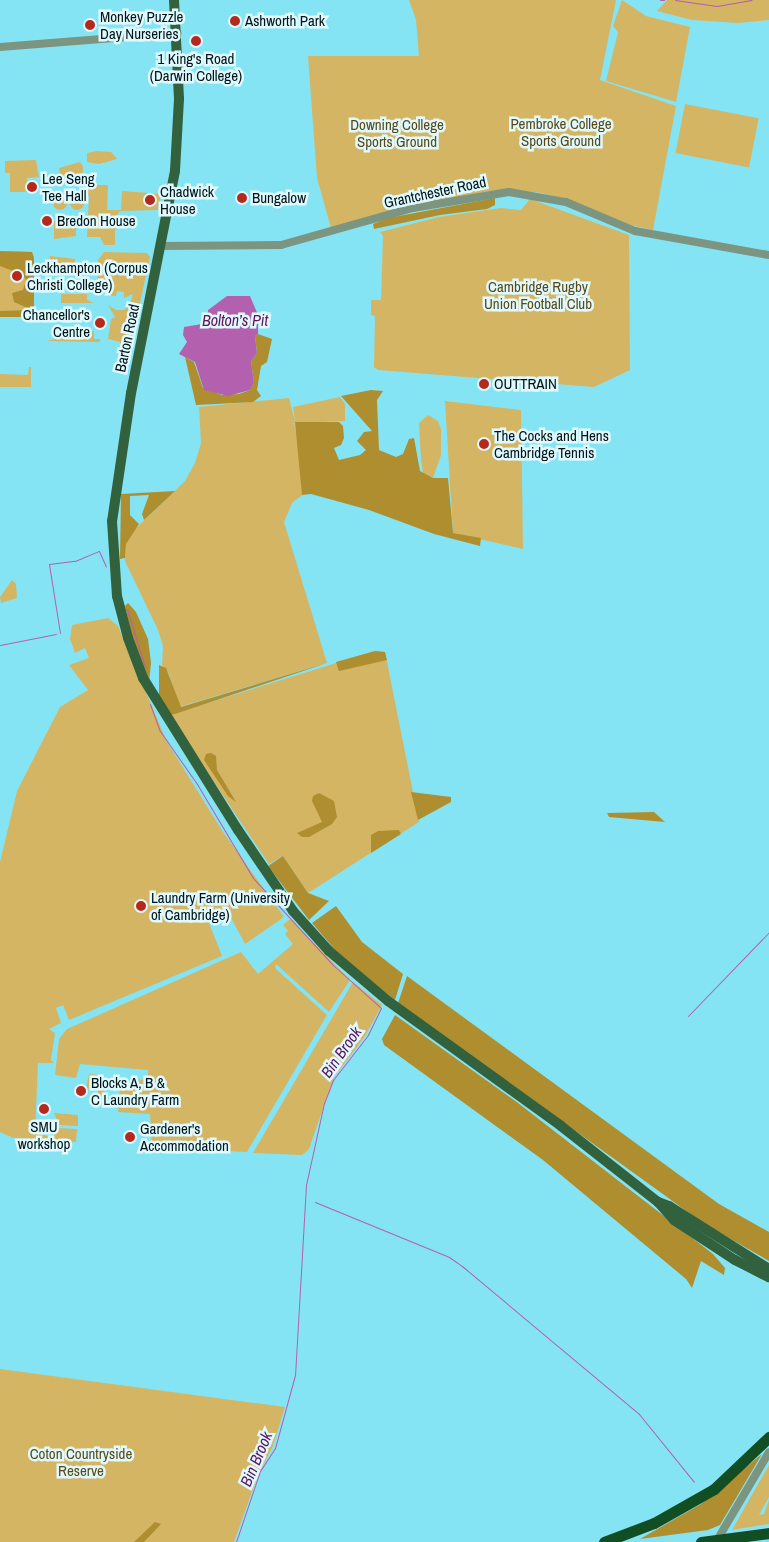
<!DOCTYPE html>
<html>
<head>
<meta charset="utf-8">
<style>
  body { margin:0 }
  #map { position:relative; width:769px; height:1542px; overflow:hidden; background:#85e4f4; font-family:"Archivo Narrow",sans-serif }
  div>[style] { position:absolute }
  .green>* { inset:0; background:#d4b563; transform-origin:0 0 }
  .round { border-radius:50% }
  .forest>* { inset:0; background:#ae8e2e }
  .water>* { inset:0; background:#b360ae }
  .stream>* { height:1px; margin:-0.5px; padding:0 0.5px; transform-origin:0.5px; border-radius:0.5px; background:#b360ae }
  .tertiary>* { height:8px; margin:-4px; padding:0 4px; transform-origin:4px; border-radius:4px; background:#7c9580 }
  .primary>* { height:10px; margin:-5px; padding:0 5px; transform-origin:5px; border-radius:5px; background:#32613d }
  .motorway>* { height:11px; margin:-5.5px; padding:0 5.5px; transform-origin:5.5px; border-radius:5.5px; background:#124e24 }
  .dots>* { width:14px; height:14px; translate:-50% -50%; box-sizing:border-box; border:2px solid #dff9fe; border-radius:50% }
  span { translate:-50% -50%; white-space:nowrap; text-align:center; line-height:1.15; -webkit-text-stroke:5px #dff9fe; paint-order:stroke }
  .poi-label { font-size:15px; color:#011316 }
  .left { translate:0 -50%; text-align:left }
  .right { translate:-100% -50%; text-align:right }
  .park-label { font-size:15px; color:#5a4917 }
  .street-label { font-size:15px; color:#011316 }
  .water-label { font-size:16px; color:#60135e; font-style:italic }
</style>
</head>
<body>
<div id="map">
  <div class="green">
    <i style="clip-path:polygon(409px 0,616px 0,600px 80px,676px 106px,653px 230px,616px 222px,576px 203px,542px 193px,514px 190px,490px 191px,424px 205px,331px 228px,317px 178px,308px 56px,419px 56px,416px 20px)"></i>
    <i style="clip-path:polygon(622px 0,646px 16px,690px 27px,676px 102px,606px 81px,618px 32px,613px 26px)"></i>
    <i style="clip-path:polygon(667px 0,769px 0,769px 20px,738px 23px,692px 20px,657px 11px)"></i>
    <i style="left:685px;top:104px;width:75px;height:50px;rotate:11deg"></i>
    <i style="clip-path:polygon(97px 151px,111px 152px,117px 159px,99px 164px,87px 162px,87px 153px)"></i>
    <i style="clip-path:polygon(36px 160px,39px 177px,27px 178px,27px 192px,10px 192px,10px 173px,5px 173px,5px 161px)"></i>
    <i style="clip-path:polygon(80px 162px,83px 166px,82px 186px,61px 183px,59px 168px)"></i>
    <i style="clip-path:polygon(89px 185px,108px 185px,107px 210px,121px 210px,122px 191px,161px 194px,158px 210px,120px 211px,115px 218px,115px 245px,104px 245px,100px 237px,87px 237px,89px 196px,82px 195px,82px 190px)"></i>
    <i class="round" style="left:70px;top:196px;width:14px;height:14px"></i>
    <i class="round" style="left:53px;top:196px;width:14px;height:14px"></i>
    <i style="clip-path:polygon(530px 199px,629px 235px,630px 370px,594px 387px,378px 370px,374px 367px,375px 316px,371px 315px,371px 300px,381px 300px,383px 236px,380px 232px,439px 217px,501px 208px,521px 210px)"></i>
    <i style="clip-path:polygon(54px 221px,76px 221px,76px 236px,54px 239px)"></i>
    <i style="clip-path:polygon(0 251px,32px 252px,34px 258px,34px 317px,0 317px)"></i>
    <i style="clip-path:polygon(104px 252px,147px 253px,150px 257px,129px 353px,116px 353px,121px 350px,120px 342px,108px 339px,111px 319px,115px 317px,108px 305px,116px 310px,124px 310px,130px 304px,133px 294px,124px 298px,124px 292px,117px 291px,116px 296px,113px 296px,106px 294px,106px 289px,97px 288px,98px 260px)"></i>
    <i style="clip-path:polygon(50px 256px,75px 259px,75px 274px,49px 274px)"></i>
    <i style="clip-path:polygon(61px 294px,87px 294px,87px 300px,94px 303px,61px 303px)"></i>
    <i style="clip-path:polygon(56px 331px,72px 331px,73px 339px,82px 339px,82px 331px,94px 331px,94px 339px,100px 339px,100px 342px,46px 341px,56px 339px)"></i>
    <i style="clip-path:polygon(29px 367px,31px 367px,31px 387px,0 387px,0 374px,28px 375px)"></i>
    <i style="clip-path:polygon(340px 397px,345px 404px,345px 421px,294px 423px,300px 450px,302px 495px,292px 503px,284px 522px,327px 663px,179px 707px,169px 674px,162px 665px,163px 646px,158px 630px,125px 561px,126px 544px,131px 533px,185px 481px,195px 463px,201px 443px,199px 407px,289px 398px,295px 422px,293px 407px)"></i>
    <i style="clip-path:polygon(445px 401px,521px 410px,523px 549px,453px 533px)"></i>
    <i style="clip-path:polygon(428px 415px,438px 421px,441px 429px,441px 455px,433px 478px,423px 473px,421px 460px,419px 423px)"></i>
    <i style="clip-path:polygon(12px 580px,16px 584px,17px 598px,1px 603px,0 597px)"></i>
    <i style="clip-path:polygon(108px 618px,118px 626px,167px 742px,223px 832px,284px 917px,245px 944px,228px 912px,209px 923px,222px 956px,69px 1020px,63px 1005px,56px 1008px,61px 1023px,49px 1029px,55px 1033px,51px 1060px,54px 1063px,38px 1063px,35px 1133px,48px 1136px,46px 1140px,13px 1138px,0 1132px,0 862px,17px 791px,60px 707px,88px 690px,69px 665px,89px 658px,85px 648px,75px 653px,70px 639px,72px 625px)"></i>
    <i style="clip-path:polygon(375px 651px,385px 652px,419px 822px,308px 893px,283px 856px,269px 864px,169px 715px)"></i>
    <i style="clip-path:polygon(290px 919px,350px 980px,329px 1012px,276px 964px,275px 968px,327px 1015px,247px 1152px,152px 1147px,150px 1114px,118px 1112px,120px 1085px,123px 1085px,123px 1078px,127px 1079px,128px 1084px,132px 1084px,132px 1079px,148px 1080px,148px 1070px,80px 1064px,76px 1078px,55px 1075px,59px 1039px,67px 1029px,241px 952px,258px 974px,293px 944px,285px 934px,288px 931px,283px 925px)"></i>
    <i style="clip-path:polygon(353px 982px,382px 1005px,365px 1036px,334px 1077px,309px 1149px,302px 1155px,253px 1153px)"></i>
    <i style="clip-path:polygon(89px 1074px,100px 1075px,104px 1082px,103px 1103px,97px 1105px,99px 1077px,90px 1077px,88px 1093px,85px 1093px)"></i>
    <i style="clip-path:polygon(54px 1113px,78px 1115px,78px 1126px,59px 1125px)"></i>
    <i style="clip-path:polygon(57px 1128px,77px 1129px,76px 1142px,50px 1140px)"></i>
    <i style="clip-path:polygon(0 1369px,285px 1407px,273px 1446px,258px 1475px,234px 1542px,0 1542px)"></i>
    <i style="clip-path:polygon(769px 1465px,769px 1497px,759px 1515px,764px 1514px,769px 1500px,769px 1524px,732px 1530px)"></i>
  </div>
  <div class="forest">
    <i style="clip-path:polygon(495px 198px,495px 205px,487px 209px,440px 215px,374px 229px,373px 224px,388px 218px)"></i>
    <i style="clip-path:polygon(0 251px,32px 252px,34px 258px,34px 317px,0 317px,0 311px,32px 310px,14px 302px,12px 293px,23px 290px,26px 280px,23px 275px,0 266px)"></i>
    <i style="clip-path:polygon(258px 334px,272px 339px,267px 362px,261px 366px,257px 390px,261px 396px,253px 402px,196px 405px,185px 357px,194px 362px,203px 388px,222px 395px,239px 394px,250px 390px,254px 383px,251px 361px,257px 353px,255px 336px)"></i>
    <i style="clip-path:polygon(371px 390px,383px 391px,377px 400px,379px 450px,396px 457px,403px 454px,409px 439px,414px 438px,420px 471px,433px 478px,448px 478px,453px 533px,481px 538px,480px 546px,434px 534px,369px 510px,311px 494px,302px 495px,295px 422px,339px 422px,343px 426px,344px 438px,341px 445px,334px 448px,339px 460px,360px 455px,366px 450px,357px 441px,364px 432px,372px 431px,341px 396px)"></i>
    <i style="clip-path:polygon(175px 491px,144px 520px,142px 514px,149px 495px,130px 496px,130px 515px,139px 524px,126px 544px,125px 558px,120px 559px,121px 494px)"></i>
    <i style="clip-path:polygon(128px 603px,136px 612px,148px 639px,151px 663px,149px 682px,136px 654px,125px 606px)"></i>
    <i style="clip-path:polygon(375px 651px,385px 652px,387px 660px,339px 671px,336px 662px)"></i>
    <i style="clip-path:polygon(327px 663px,175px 714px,169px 715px,159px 699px,159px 665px,166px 668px,181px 707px)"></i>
    <i style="clip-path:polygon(211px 753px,216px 756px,217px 770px,236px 802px,228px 796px,204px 760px,206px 754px)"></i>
    <i style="clip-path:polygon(411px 792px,451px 797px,451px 802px,418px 820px)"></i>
    <i style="clip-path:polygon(319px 793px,334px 801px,337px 817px,332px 824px,309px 837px,302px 837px,297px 833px,322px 822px,312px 801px,313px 796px)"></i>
    <i style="clip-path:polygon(654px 812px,665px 822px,609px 817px,607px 813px)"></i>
    <i style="clip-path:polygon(399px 830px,401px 834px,371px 853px,371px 835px,378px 831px)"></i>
    <i style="clip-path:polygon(283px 856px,308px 893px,329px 901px,309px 920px,268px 866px)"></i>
    <i style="clip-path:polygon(336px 906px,362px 942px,403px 974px,395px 1000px,343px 959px,312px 923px)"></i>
    <i style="clip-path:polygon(407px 976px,719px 1204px,769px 1232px,769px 1261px,703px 1223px,398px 1003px)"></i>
    <i style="clip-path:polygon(395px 1015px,518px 1103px,713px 1254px,725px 1268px,724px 1275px,701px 1261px,692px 1288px,686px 1279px,543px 1160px,384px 1045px,382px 1039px)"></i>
    <i style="clip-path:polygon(762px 1454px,720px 1525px,708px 1530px,640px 1539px,701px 1504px)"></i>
    <i style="clip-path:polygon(155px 1522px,161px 1524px,144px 1542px,134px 1542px)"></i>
  </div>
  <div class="water">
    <i style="clip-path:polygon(227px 296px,250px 296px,258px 315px,258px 334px,255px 336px,257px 353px,251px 361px,254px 383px,250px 390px,228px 396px,204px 390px,195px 362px,179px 354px,187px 342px,183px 335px,184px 327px,208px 323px,208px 310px)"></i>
  </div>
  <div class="stream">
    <i style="left:660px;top:0;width:4px"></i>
    <i style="left:675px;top:0;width:42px;rotate:8.1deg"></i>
    <i style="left:717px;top:6px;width:35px;rotate:-10deg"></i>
    <i style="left:127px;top:609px;width:61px;rotate:72.8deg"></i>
    <i style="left:60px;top:633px;width:70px;rotate:-99.1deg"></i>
    <i style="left:49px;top:564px;width:26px;rotate:-7deg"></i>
    <i style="left:75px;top:561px;width:26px;rotate:-23deg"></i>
    <i style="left:99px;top:551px;width:17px;rotate:66deg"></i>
    <i style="left:0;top:645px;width:57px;rotate:-11.1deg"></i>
    <i style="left:150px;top:704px;width:29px;rotate:70deg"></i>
    <i style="left:160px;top:731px;width:65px;rotate:55.1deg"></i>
    <i style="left:197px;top:784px;width:109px;rotate:59.2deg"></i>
    <i style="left:253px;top:878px;width:118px;rotate:47.4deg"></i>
    <i style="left:333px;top:965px;width:64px;rotate:41.9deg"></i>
    <i style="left:381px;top:1008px;width:30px;rotate:116deg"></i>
    <i style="left:368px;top:1035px;width:57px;rotate:127.9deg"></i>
    <i style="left:333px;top:1080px;width:25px;rotate:111deg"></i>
    <i style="left:324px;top:1103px;width:84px;rotate:102.4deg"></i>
    <i style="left:306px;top:1185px;width:190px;rotate:93.3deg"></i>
    <i style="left:295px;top:1375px;width:76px;rotate:105.3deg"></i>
    <i style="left:275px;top:1448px;width:27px;rotate:123deg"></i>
    <i style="left:260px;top:1471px;width:75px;rotate:108.7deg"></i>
    <i style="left:688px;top:1016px;width:117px;rotate:-46deg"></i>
    <i style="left:315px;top:1202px;width:145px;rotate:22.3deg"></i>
    <i style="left:449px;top:1257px;width:16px;rotate:35deg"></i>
    <i style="left:462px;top:1266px;width:231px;rotate:39.9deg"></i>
    <i style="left:639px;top:1414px;width:87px;rotate:51deg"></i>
  </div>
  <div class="tertiary">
    <i style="left:0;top:47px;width:178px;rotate:-4.5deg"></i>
    <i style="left:162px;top:246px;width:119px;rotate:-0.5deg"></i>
    <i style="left:281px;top:245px;width:137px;rotate:-15.7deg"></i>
    <i style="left:413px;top:208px;width:97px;rotate:-9.5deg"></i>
    <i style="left:509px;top:192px;width:58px;rotate:10deg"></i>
    <i style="left:566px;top:202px;width:75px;rotate:22.8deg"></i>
    <i style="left:635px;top:231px;width:136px;rotate:10.2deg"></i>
    <i style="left:716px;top:1542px;width:104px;rotate:-59.5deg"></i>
  </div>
  <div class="primary">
    <i style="left:174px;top:0;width:99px;rotate:87.1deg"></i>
    <i style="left:179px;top:99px;width:72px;rotate:93.2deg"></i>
    <i style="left:175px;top:171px;width:226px;rotate:101.2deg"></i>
    <i style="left:131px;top:393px;width:129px;rotate:98.4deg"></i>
    <i style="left:112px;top:521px;width:75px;rotate:86.2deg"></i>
    <i style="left:117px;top:596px;width:43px;rotate:75.3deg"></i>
    <i style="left:128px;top:638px;width:43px;rotate:69.4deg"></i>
    <i style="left:143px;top:678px;width:179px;rotate:58deg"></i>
    <i style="left:238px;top:830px;width:98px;rotate:55.8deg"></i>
    <i style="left:293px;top:911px;width:54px;rotate:48deg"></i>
    <i style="left:329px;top:951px;width:77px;rotate:40.3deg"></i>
    <i style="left:388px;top:1001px;width:213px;rotate:35.8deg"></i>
    <i style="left:561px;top:1126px;width:123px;rotate:38.1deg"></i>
    <i style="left:658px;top:1202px;width:24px;rotate:48deg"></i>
    <i style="left:674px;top:1220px;width:73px;rotate:33.3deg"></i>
    <i style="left:735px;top:1260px;width:38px;rotate:27deg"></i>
    <i style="left:658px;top:1202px;width:12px;rotate:20deg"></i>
    <i style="left:669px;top:1206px;width:118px;rotate:32.2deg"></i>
  </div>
  <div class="motorway">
    <i style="left:604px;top:1542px;width:53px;rotate:-20.8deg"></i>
    <i style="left:654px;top:1523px;width:69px;rotate:-29.5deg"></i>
    <i style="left:714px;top:1489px;width:76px;rotate:-43.4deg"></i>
    <i style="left:701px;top:1542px;width:69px;rotate:-7.5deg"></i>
  </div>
  <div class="dots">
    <i style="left:235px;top:21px;background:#b6281c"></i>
    <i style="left:90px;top:25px;background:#b6281c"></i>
    <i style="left:196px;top:41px;background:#b6281c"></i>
    <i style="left:32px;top:187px;background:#b6281c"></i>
    <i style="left:242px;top:198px;background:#b6281c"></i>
    <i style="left:150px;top:200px;background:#b6281c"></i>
    <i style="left:47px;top:221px;background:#b6281c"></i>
    <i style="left:17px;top:276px;background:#b6281c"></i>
    <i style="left:100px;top:323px;background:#b6281c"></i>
    <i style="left:484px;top:384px;background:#b6281c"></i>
    <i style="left:484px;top:444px;background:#b6281c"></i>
    <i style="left:141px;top:906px;background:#b6281c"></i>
    <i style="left:81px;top:1091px;background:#b6281c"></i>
    <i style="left:44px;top:1109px;background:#b6281c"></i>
    <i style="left:130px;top:1137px;background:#b6281c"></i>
  </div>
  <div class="poi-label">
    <span class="left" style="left:100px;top:25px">Monkey Puzzle<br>Day Nurseries</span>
    <span class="left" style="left:245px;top:21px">Ashworth Park</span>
    <span style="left:196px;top:67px">1 King's Road<br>(Darwin College)</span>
    <span class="left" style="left:42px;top:187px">Lee Seng<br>Tee Hall</span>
    <span class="left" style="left:160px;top:200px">Chadwick<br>House</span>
    <span class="left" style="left:252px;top:198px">Bungalow</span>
    <span class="left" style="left:57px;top:221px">Bredon House</span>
    <span class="left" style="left:27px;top:276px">Leckhampton (Corpus<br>Christi College)</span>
    <span class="right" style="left:90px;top:323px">Chancellor's<br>Centre</span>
    <span class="left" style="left:494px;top:384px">OUTTRAIN</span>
    <span class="left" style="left:494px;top:444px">The Cocks and Hens<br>Cambridge Tennis</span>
    <span class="left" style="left:151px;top:906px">Laundry Farm (University<br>of Cambridge)</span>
    <span class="left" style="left:91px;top:1091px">Blocks A, B &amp;<br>C Laundry Farm</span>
    <span style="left:44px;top:1135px">SMU<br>workshop</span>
    <span class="left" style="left:140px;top:1137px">Gardener's<br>Accommodation</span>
  </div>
  <div class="park-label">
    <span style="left:561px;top:132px">Pembroke College<br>Sports Ground</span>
    <span style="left:397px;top:133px">Downing College<br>Sports Ground</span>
    <span style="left:538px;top:295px">Cambridge Rugby<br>Union Football Club</span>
    <span style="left:81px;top:1462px">Coton Countryside<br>Reserve</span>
  </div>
  <div class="street-label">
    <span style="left:435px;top:192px;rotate:-12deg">Grantchester Road</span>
    <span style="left:127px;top:338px;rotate:-78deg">Barton Road</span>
  </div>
  <div class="water-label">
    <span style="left:235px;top:320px">Bolton’s Pit</span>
    <span style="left:341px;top:1052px;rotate:-55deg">Bin Brook</span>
    <span style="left:256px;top:1459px;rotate:-67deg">Bin Brook</span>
  </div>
</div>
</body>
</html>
